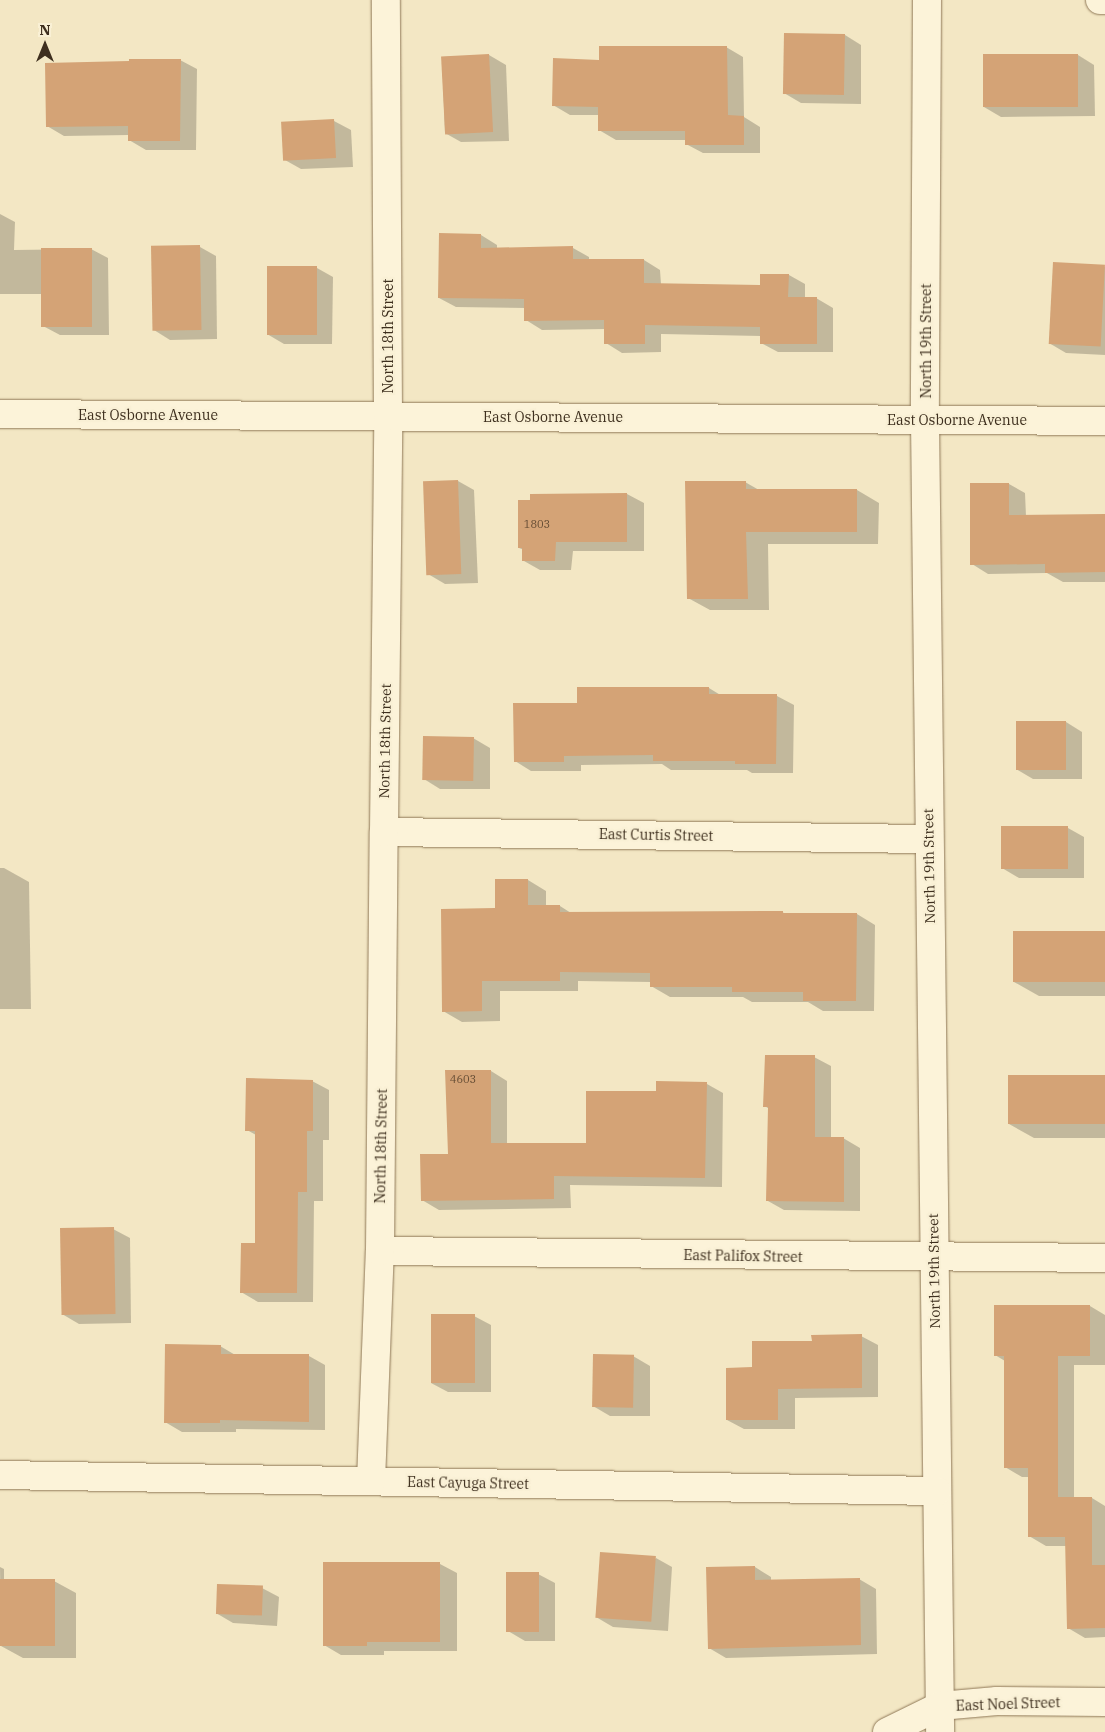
<!DOCTYPE html>
<html>
<head>
<meta charset="utf-8">
<style>
  body { margin:0 }
  #map { position:relative; width:1105px; height:1732px; overflow:hidden; background:#f3e7c4; font-family:"IBM Plex Serif",serif }
  div>[style] { position:absolute }
  .shadow>* { inset:0; background:#0003 }
  .building>* { inset:0; background:#d4a376; transform-origin:0 0 }
  .roads { filter:drop-shadow(0 0 1px #907958) drop-shadow(0 0 1px #907958) }
  .minor>* { height:28px; margin:-14px; padding:0 14px; transform-origin:14px; border-radius:14px; background:#fcf3d9 }
  span { translate:-50% -50%; white-space:nowrap; text-align:center; line-height:1.15; -webkit-text-stroke:4.5px #f9f0d5; paint-order:stroke }
  .number-label { font-size:11px; color:#644c34 }
  .number-label span { -webkit-text-stroke-width:0 }
  .street-label { font-size:14px; color:#3e2f1e }
  .north { position:absolute; left:20px; top:20px; width:50px; height:50px; -webkit-text-stroke:4px #f9f0d5; paint-order:stroke; rotate:0deg; font-size:14px; font-weight:700; line-height:20px; text-align:center; color:#3e2f1e }
  .north::after { content:''; display:block; margin:auto; width:18px; height:22px; background:#3e2f1e; clip-path:polygon(50% 0,100% 100%,50% 72%,0 100%) }
</style>
</head>
<body>
<div id="map">
  <div class="shadow">
    <i style="clip-path:polygon(845px 35px,861px 45px,861px 104px,801px 103px,784px 93px)"></i>
    <i style="clip-path:polygon(726px 47px,743px 57px,744px 117px,760px 127px,760px 153px,703px 153px,686px 144px,686px 140px,616px 140px,599px 130px,600px 115px,570px 115px,553px 105px,600px 61px)"></i>
    <i style="clip-path:polygon(489px 55px,506px 65px,509px 141px,461px 142px,445px 133px,442px 57px)"></i>
    <i style="clip-path:polygon(1078px 55px,1094px 65px,1095px 116px,1001px 117px,984px 107px)"></i>
    <i style="clip-path:polygon(180px 60px,197px 69px,196px 150px,146px 150px,129px 140px,129px 135px,64px 136px,47px 126px)"></i>
    <i style="clip-path:polygon(334px 121px,351px 130px,353px 167px,301px 169px,285px 160px)"></i>
    <i style="clip-path:polygon(0 214px,15px 222px,14px 250px,91px 249px,108px 258px,109px 335px,60px 335px,43px 326px,43px 294px,0 294px)"></i>
    <i style="clip-path:polygon(481px 235px,497px 245px,497px 249px,573px 248px,589px 257px,589px 260px,644px 260px,660px 270px,661px 284px,761px 286px,789px 275px,805px 284px,805px 298px,816px 298px,833px 308px,833px 352px,778px 352px,761px 343px,761px 336px,661px 334px,661px 352px,622px 353px,606px 343px,606px 329px,542px 330px,526px 320px,526px 308px,456px 307px,439px 298px)"></i>
    <i style="clip-path:polygon(200px 247px,216px 256px,217px 339px,170px 340px,154px 330px)"></i>
    <i style="clip-path:polygon(1105px 266px,1105px 355px,1066px 353px,1049px 343px)"></i>
    <i style="clip-path:polygon(317px 268px,333px 277px,332px 344px,284px 344px,267px 334px)"></i>
    <i style="clip-path:polygon(458px 481px,474px 490px,478px 583px,445px 584px,428px 574px)"></i>
    <i style="clip-path:polygon(745px 482px,759px 490px,857px 490px,879px 503px,878px 544px,768px 544px,769px 610px,710px 610px,688px 598px)"></i>
    <i style="clip-path:polygon(1009px 484px,1025px 493px,1026px 516px,1105px 515px,1105px 582px,1063px 582px,1047px 573px,988px 574px,972px 564px)"></i>
    <i style="clip-path:polygon(627px 494px,644px 503px,644px 551px,573px 551px,571px 570px,540px 570px,524px 561px,524px 550px,519px 548px,531px 495px)"></i>
    <i style="clip-path:polygon(709px 688px,722px 696px,777px 696px,794px 705px,793px 773px,752px 773px,747px 770px,671px 770px,662px 764px,581px 765px,581px 771px,531px 771px,515px 761px,578px 705px)"></i>
    <i style="clip-path:polygon(1066px 722px,1082px 732px,1082px 779px,1033px 779px,1016px 769px)"></i>
    <i style="clip-path:polygon(473px 738px,490px 748px,490px 789px,440px 789px,424px 779px)"></i>
    <i style="clip-path:polygon(1068px 828px,1084px 837px,1084px 878px,1019px 878px,1002px 868px)"></i>
    <i style="clip-path:polygon(0 868px,4px 868px,29px 882px,31px 1009px,0 1009px)"></i>
    <i style="clip-path:polygon(528px 880px,546px 891px,546px 906px,560px 906px,571px 913px,782px 912px,786px 914px,857px 914px,875px 925px,874px 1011px,823px 1011px,808px 1002px,752px 1002px,743px 997px,670px 997px,651px 986px,651px 982px,578px 981px,578px 991px,500px 991px,500px 1021px,462px 1022px,443px 1011px,496px 909px)"></i>
    <i style="clip-path:polygon(1105px 932px,1105px 996px,1039px 996px,1014px 982px)"></i>
    <i style="clip-path:polygon(814px 1057px,831px 1066px,831px 1138px,843px 1138px,860px 1148px,860px 1211px,784px 1210px,768px 1201px,769px 1109px,765px 1106px)"></i>
    <i style="clip-path:polygon(491px 1071px,507px 1081px,507px 1144px,587px 1144px,657px 1093px,707px 1084px,723px 1093px,722px 1187px,570px 1185px,571px 1208px,439px 1210px,422px 1200px,449px 1155px)"></i>
    <i style="clip-path:polygon(1105px 1077px,1105px 1138px,1034px 1138px,1009px 1124px)"></i>
    <i style="clip-path:polygon(312px 1081px,329px 1090px,329px 1140px,323px 1140px,323px 1201px,314px 1201px,313px 1302px,258px 1302px,241px 1292px,256px 1244px,256px 1135px,247px 1130px)"></i>
    <i style="clip-path:polygon(113px 1229px,130px 1238px,131px 1323px,79px 1324px,62px 1314px)"></i>
    <i style="clip-path:polygon(996px 1306px,1090px 1306px,1105px 1315px,1105px 1365px,1074px 1365px,1074px 1498px,1092px 1498px,1105px 1506px,1105px 1637px,1085px 1638px,1068px 1628px,1067px 1546px,1046px 1546px,1029px 1536px,1029px 1477px,1022px 1477px,1005px 1467px,1005px 1361px,995px 1355px)"></i>
    <i style="clip-path:polygon(474px 1316px,491px 1325px,491px 1392px,448px 1392px,431px 1383px)"></i>
    <i style="clip-path:polygon(861px 1336px,878px 1345px,878px 1397px,795px 1398px,795px 1429px,744px 1429px,727px 1420px,753px 1369px,813px 1342px)"></i>
    <i style="clip-path:polygon(220px 1346px,237px 1356px,309px 1356px,325px 1365px,325px 1430px,236px 1429px,236px 1432px,182px 1432px,165px 1422px)"></i>
    <i style="clip-path:polygon(633px 1356px,650px 1366px,650px 1416px,610px 1416px,593px 1406px)"></i>
    <i style="clip-path:polygon(656px 1558px,672px 1567px,668px 1631px,613px 1627px,596px 1617px)"></i>
    <i style="clip-path:polygon(325px 1564px,440px 1564px,457px 1573px,457px 1651px,384px 1651px,384px 1655px,341px 1655px,324px 1645px)"></i>
    <i style="clip-path:polygon(0 1567px,4px 1569px,4px 1581px,54px 1581px,76px 1593px,76px 1658px,23px 1658px,1px 1646px)"></i>
    <i style="clip-path:polygon(755px 1567px,771px 1577px,771px 1581px,859px 1579px,876px 1589px,877px 1654px,726px 1658px,709px 1648px)"></i>
    <i style="clip-path:polygon(538px 1574px,555px 1583px,555px 1641px,525px 1641px,508px 1631px)"></i>
    <i style="clip-path:polygon(262px 1588px,279px 1597px,277px 1626px,233px 1623px,216px 1613px)"></i>
  </div>
  <div class="building">
    <i style="left:784px;top:33px;width:61px;height:61px;rotate:1deg"></i>
    <i style="clip-path:polygon(599px 46px,727px 46px,728px 115px,744px 116px,744px 145px,685px 145px,685px 131px,598px 131px,598px 107px,552px 106px,553px 58px,599px 60px)"></i>
    <i style="left:489px;top:54px;width:78px;height:48px;rotate:87deg"></i>
    <i style="left:1078px;top:54px;width:53px;height:95px;rotate:90deg"></i>
    <i style="clip-path:polygon(129px 59px,181px 59px,180px 141px,128px 141px,128px 126px,46px 127px,45px 63px,129px 61px)"></i>
    <i style="left:334px;top:119px;width:39px;height:53px;rotate:87deg"></i>
    <i style="clip-path:polygon(439px 233px,481px 234px,481px 248px,573px 246px,573px 259px,644px 259px,644px 283px,760px 285px,760px 274px,789px 274px,788px 297px,817px 297px,817px 344px,760px 344px,760px 327px,645px 325px,645px 344px,604px 344px,604px 320px,524px 321px,524px 299px,438px 298px)"></i>
    <i style="left:200px;top:245px;width:85px;height:49px;rotate:89deg"></i>
    <i style="left:41px;top:248px;width:51px;height:79px"></i>
    <i style="left:1053px;top:262px;width:52px;height:82px;rotate:3deg"></i>
    <i style="left:267px;top:266px;width:50px;height:69px"></i>
    <i style="left:458px;top:480px;width:94px;height:35px;rotate:88deg"></i>
    <i style="clip-path:polygon(685px 481px,746px 481px,746px 489px,857px 489px,857px 532px,746px 532px,748px 599px,687px 599px)"></i>
    <i style="clip-path:polygon(970px 483px,1009px 483px,1009px 515px,1105px 514px,1105px 572px,1045px 573px,1045px 564px,970px 565px)"></i>
    <i style="clip-path:polygon(627px 493px,627px 542px,556px 542px,555px 561px,522px 561px,522px 548px,518px 548px,518px 500px,530px 500px,530px 494px)"></i>
    <i style="clip-path:polygon(577px 687px,709px 687px,709px 694px,777px 694px,776px 764px,735px 764px,735px 761px,653px 761px,653px 755px,564px 756px,564px 762px,514px 762px,513px 703px,577px 703px)"></i>
    <i style="left:1016px;top:721px;width:50px;height:49px"></i>
    <i style="left:423px;top:736px;width:51px;height:44px;rotate:1deg"></i>
    <i style="left:1001px;top:826px;width:67px;height:43px"></i>
    <i style="clip-path:polygon(495px 879px,528px 879px,528px 905px,560px 905px,560px 912px,783px 911px,783px 913px,857px 913px,856px 1001px,803px 1001px,803px 992px,732px 992px,732px 987px,650px 987px,650px 973px,560px 972px,560px 981px,482px 981px,482px 1011px,442px 1012px,441px 909px,495px 908px)"></i>
    <i style="left:1013px;top:931px;width:92px;height:51px"></i>
    <i style="clip-path:polygon(765px 1055px,815px 1055px,815px 1137px,844px 1137px,844px 1202px,766px 1201px,768px 1107px,763px 1107px)"></i>
    <i style="clip-path:polygon(445px 1070px,491px 1070px,491px 1143px,586px 1143px,586px 1091px,656px 1091px,656px 1081px,707px 1082px,705px 1178px,554px 1176px,554px 1199px,421px 1201px,420px 1154px,448px 1154px)"></i>
    <i style="left:1008px;top:1075px;width:97px;height:49px"></i>
    <i style="clip-path:polygon(246px 1078px,313px 1080px,313px 1131px,307px 1131px,307px 1192px,298px 1192px,297px 1293px,240px 1293px,241px 1243px,255px 1243px,255px 1131px,245px 1131px)"></i>
    <i style="left:114px;top:1227px;width:87px;height:54px;rotate:89deg"></i>
    <i style="clip-path:polygon(994px 1305px,1090px 1305px,1090px 1356px,1058px 1356px,1058px 1497px,1092px 1497px,1092px 1565px,1105px 1565px,1105px 1628px,1067px 1629px,1065px 1537px,1028px 1537px,1028px 1468px,1004px 1468px,1004px 1356px,994px 1356px)"></i>
    <i style="left:431px;top:1314px;width:44px;height:69px"></i>
    <i style="clip-path:polygon(862px 1334px,862px 1388px,778px 1389px,778px 1420px,726px 1420px,726px 1368px,752px 1367px,752px 1341px,812px 1341px,811px 1335px)"></i>
    <i style="clip-path:polygon(165px 1344px,221px 1345px,221px 1354px,309px 1354px,309px 1422px,220px 1420px,220px 1423px,164px 1423px)"></i>
    <i style="left:593px;top:1354px;width:41px;height:53px;rotate:1deg"></i>
    <i style="left:600px;top:1552px;width:56px;height:66px;rotate:4deg"></i>
    <i style="clip-path:polygon(323px 1562px,440px 1562px,440px 1642px,367px 1642px,367px 1646px,323px 1646px)"></i>
    <i style="clip-path:polygon(755px 1566px,755px 1580px,860px 1578px,861px 1645px,708px 1649px,706px 1567px)"></i>
    <i style="left:539px;top:1572px;width:60px;height:33px;rotate:90deg"></i>
    <i style="left:0;top:1579px;width:55px;height:67px"></i>
    <i style="left:217px;top:1584px;width:46px;height:30px;rotate:2deg"></i>
  </div>
  <div class="roads">
    <div class="minor">
      <i style="left:927px;top:0;width:420px;rotate:90.3deg"></i>
      <i style="left:925px;top:420px;width:1312px;rotate:89.34deg"></i>
      <i style="left:1100px;top:0;width:5px"></i>
      <i style="left:0;top:414px;width:1105px;rotate:0.36deg"></i>
      <i style="left:384px;top:832px;width:544px;rotate:0.74deg"></i>
      <i style="left:380px;top:1251px;width:725px;rotate:0.55deg"></i>
      <i style="left:0;top:1475px;width:937px;rotate:0.98deg"></i>
      <i style="left:371px;top:1481px;width:230px;rotate:-87.8deg"></i>
      <i style="left:380px;top:1251px;width:419px;rotate:-89.5deg"></i>
      <i style="left:384px;top:832px;width:416px;rotate:-89.4deg"></i>
      <i style="left:388px;top:416px;width:416px;rotate:-90.3deg"></i>
      <i style="left:887px;top:1732px;width:59px;rotate:-26.1deg"></i>
      <i style="left:940px;top:1706px;width:57px;rotate:-5deg"></i>
      <i style="left:997px;top:1701px;width:108px;rotate:0.5deg"></i>
    </div>
  </div>
  <div class="number-label">
    <span style="left:537px;top:524px">1803</span>
    <span style="left:463px;top:1079px">4603</span>
  </div>
  <div class="street-label">
    <span style="left:388px;top:336px;rotate:-90deg">North 18th Street</span>
    <span style="left:926px;top:341px;rotate:-90deg">North 19th Street</span>
    <span style="left:148px;top:415px">East Osborne Avenue</span>
    <span style="left:553px;top:417px">East Osborne Avenue</span>
    <span style="left:957px;top:420px">East Osborne Avenue</span>
    <span style="left:385px;top:741px;rotate:-89deg">North 18th Street</span>
    <span style="left:656px;top:835px;rotate:1deg">East Curtis Street</span>
    <span style="left:929px;top:866px;rotate:-91deg">North 19th Street</span>
    <span style="left:381px;top:1146px;rotate:-89deg">North 18th Street</span>
    <span style="left:743px;top:1256px;rotate:1deg">East Palifox Street</span>
    <span style="left:934px;top:1271px;rotate:-91deg">North 19th Street</span>
    <span style="left:468px;top:1483px;rotate:1deg">East Cayuga Street</span>
    <span style="left:1008px;top:1704px;rotate:-2deg">East Noel Street</span>
  </div>
  <div class="north">N</div>
</div>
</body>
</html>
